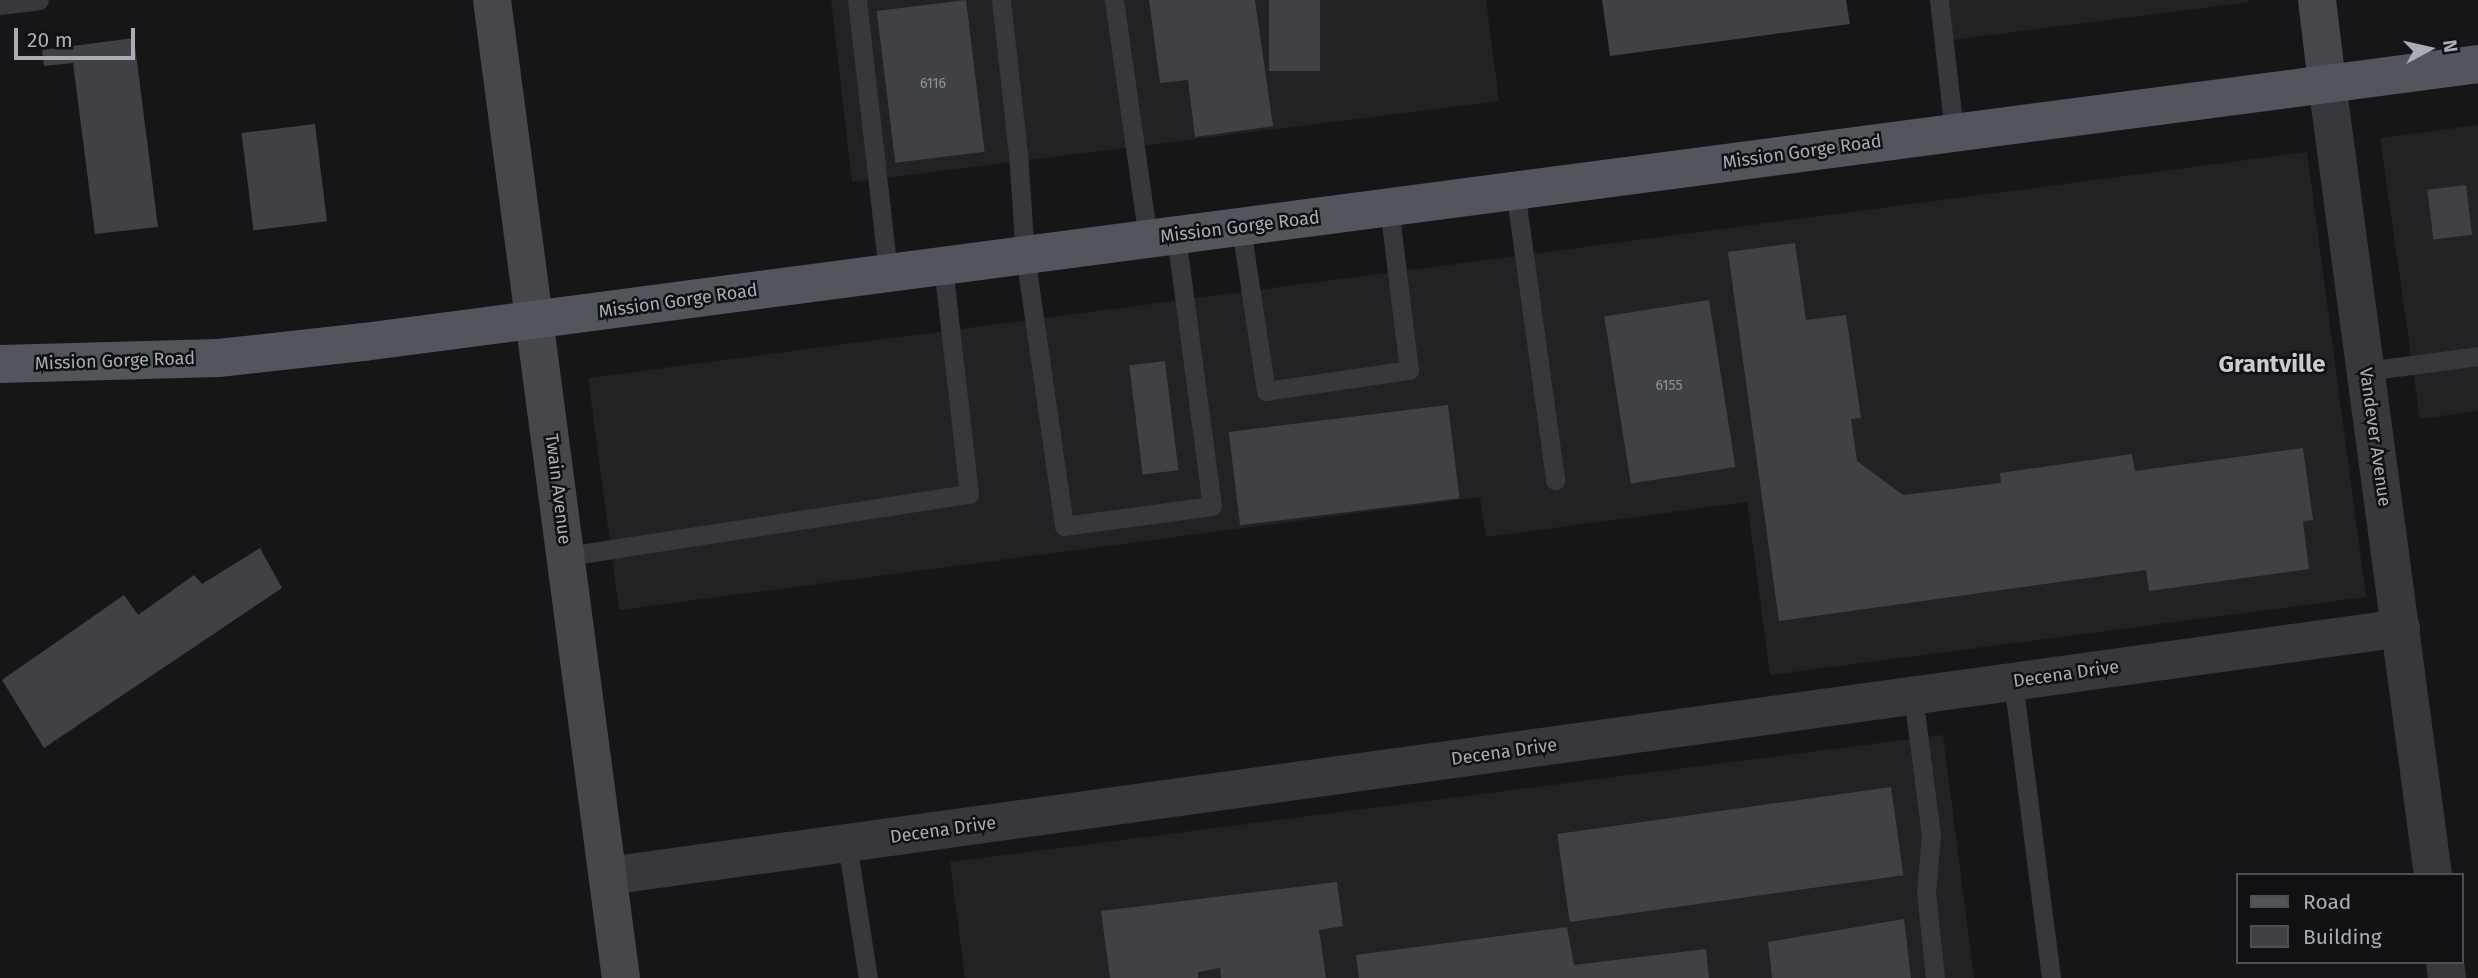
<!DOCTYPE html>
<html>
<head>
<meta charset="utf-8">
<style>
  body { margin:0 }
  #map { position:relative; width:2478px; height:978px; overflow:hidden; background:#161618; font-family:"Fira Sans",sans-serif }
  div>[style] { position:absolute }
  .built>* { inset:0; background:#222225 }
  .building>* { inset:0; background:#404145; transform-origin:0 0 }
  .lane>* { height:19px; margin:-9.5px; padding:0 9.5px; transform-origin:9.5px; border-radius:9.5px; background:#37383d }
  .street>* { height:38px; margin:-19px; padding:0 19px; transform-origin:19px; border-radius:19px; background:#37383d }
  .secondary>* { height:38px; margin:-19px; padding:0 19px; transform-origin:19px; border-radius:19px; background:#45474d }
  .primary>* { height:38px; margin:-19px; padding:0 19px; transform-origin:19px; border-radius:19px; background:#53555c }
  span { translate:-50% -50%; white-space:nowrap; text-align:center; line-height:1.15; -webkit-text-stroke:5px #111113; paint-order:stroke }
  .number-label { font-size:14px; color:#8e929b }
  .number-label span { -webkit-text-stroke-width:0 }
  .street-label { font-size:18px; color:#a8adb8 }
  .district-label { font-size:24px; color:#c9ccd4; font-weight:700 }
  .legend { position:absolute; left:2236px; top:873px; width:228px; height:91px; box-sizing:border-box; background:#111113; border:2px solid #4d4f55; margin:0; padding:9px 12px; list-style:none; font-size:21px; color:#a8adb8 }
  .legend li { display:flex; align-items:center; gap:14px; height:35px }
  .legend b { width:35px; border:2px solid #4d4f55 }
  .north { position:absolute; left:2394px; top:14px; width:70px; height:70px; -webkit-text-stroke:5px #111113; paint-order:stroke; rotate:82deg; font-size:19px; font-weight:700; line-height:28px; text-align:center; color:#a8adb8 }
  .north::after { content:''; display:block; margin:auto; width:24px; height:32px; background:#a8adb8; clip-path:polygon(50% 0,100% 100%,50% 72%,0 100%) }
  .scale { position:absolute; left:14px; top:28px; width:121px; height:32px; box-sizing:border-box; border:4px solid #a8adb8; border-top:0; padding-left:9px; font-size:21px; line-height:24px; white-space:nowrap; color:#a8adb8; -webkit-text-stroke:5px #111113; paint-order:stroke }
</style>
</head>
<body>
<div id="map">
  <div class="built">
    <i style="clip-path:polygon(831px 0,1486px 0,1499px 101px,852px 182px)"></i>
    <i style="clip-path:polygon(1947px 0,2249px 0,2249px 2px,1952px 40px)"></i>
    <i style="clip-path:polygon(2478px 125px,2478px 411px,2420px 419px,2380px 138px)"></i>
    <i style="clip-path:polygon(2307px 152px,2366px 597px,1770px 675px,1747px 502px,1486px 537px,1480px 497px,619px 610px,588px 378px)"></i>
    <i style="clip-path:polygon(1943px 735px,1974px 978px,965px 978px,950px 862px)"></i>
  </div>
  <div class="building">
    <i style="left:966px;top:0;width:153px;height:90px;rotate:83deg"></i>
    <i style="clip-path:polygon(1149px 0,1255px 0,1273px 126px,1195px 137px,1188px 80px,1160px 83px)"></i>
    <i style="left:1269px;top:0;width:51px;height:71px"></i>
    <i style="clip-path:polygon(1602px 0,1846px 0,1850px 24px,1610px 56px)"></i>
    <i style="clip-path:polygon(134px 38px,158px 227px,95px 234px,73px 63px,44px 66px,42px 50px)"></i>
    <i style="left:315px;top:124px;width:98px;height:74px;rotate:83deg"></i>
    <i style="left:2466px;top:185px;width:50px;height:39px;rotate:83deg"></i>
    <i style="clip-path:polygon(1795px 243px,1806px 320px,1846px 315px,1861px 418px,1851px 419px,1857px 461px,1903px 495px,2001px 483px,2000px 473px,2132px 454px,2135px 471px,2303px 448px,2313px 520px,2303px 521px,2309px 569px,2149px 591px,2146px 570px,1779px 621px,1728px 252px)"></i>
    <i style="left:1709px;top:300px;width:169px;height:106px;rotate:81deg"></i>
    <i style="left:1165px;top:361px;width:110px;height:36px;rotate:83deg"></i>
    <i style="left:1448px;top:405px;width:94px;height:221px;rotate:83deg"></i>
    <i style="clip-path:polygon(260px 548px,282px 588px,44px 748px,2px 680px,124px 595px,138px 615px,194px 575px,202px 584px)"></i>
    <i style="left:1891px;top:787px;width:89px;height:337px;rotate:82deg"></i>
    <i style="clip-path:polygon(1337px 882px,1343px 926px,1319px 930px,1326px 978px,1221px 978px,1220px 968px,1198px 972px,1198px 978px,1110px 978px,1101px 911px)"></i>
    <i style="clip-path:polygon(1904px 919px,1911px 978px,1772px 978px,1768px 942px)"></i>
    <i style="clip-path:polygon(1567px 927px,1574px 965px,1706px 949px,1709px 978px,1359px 978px,1356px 955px)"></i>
  </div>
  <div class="lane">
    <i style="left:857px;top:0;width:275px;rotate:83.5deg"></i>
    <i style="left:1001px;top:0;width:154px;rotate:83.7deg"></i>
    <i style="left:1018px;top:153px;width:102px;rotate:86.1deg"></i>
    <i style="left:1025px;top:255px;width:274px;rotate:81.8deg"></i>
    <i style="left:1064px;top:526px;width:149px;rotate:-7.7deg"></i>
    <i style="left:1212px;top:506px;width:273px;rotate:-97.6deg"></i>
    <i style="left:1114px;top:0;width:240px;rotate:81.9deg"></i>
    <i style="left:1939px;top:0;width:132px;rotate:83.5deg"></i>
    <i style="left:0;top:5px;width:39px;rotate:-7deg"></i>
    <i style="left:1515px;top:190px;width:293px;rotate:82.1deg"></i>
    <i style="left:1241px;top:228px;width:165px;rotate:81.3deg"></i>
    <i style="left:1266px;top:391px;width:145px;rotate:-8.4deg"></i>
    <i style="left:1409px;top:370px;width:165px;rotate:-97deg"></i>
    <i style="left:2366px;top:371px;width:113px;rotate:-7.6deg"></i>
    <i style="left:567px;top:556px;width:407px;rotate:-8.8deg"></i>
    <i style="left:969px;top:494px;width:229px;rotate:-96.5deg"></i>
    <i style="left:2013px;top:681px;width:299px;rotate:82.7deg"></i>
    <i style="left:1913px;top:695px;width:141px;rotate:82.7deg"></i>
    <i style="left:1931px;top:835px;width:57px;rotate:95deg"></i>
    <i style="left:1926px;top:892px;width:86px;rotate:84deg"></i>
    <i style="left:847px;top:843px;width:137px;rotate:81.2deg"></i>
  </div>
  <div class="street">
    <i style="left:2327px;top:83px;width:799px;rotate:82.38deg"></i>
    <i style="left:608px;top:876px;width:1810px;rotate:-7.87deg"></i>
    <i style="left:2445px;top:962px;width:16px;rotate:83deg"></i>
  </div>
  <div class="secondary">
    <i style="left:492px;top:0;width:986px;rotate:82.49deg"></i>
    <i style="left:2317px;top:0;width:84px;rotate:83.1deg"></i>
  </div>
  <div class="primary">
    <i style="left:0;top:364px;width:218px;rotate:-1.6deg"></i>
    <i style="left:218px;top:358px;width:147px;rotate:-6.3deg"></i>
    <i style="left:364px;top:342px;width:2132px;rotate:-7.49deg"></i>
  </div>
  <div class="number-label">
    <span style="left:933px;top:84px">6116</span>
    <span style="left:1669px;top:386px">6155</span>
  </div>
  <div class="street-label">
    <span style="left:1802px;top:152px;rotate:-8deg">Mission Gorge Road</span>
    <span style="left:1240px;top:227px;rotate:-7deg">Mission Gorge Road</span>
    <span style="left:678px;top:301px;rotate:-8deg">Mission Gorge Road</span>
    <span style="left:115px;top:361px;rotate:-2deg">Mission Gorge Road</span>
    <span style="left:2375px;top:437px;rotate:82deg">Vandever Avenue</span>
    <span style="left:558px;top:489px;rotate:83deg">Twain Avenue</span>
    <span style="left:2066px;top:674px;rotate:-8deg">Decena Drive</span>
    <span style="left:1504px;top:752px;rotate:-8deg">Decena Drive</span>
    <span style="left:943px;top:830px;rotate:-8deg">Decena Drive</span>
  </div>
  <div class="district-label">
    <span style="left:2272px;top:365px">Grantville</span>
  </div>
  <ul class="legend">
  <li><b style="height:9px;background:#53555c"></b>Road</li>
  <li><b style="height:19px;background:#404145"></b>Building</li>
  </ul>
  <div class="north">N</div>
  <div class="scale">20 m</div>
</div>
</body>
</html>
